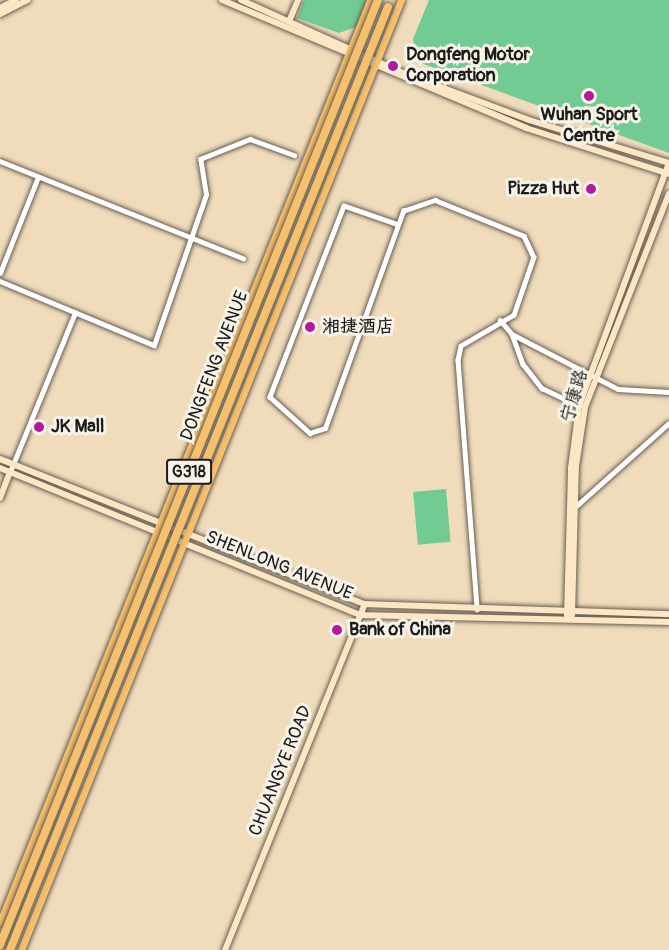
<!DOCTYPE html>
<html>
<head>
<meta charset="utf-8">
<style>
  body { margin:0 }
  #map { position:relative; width:669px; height:950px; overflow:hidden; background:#f0dcbb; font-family:Pangolin,"LXGW WenKai TC",sans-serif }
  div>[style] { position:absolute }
  .green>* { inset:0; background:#71cb93; transform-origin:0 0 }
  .roads { filter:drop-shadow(0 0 2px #665f54) drop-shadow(0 0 2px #665f54) }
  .street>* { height:4.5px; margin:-2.25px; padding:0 2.25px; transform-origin:2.25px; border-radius:2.25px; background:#fff }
  .secondary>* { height:6px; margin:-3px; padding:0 3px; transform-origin:3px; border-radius:3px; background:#fce6c4 }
  .primary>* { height:7px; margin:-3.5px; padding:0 3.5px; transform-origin:3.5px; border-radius:3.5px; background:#f7c06c }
  .bridges { filter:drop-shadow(0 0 2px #665f54) drop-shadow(0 0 2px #665f54) }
  .highway-bridge>* { height:8px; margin:-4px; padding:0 4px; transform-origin:4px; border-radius:4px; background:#f7c06c }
  .dots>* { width:16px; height:16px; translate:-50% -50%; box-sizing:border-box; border:3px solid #f7f3e8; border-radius:50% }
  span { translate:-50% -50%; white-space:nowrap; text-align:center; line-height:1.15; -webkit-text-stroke:6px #f7f3e8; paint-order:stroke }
  .shield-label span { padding:2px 4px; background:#f7f3e8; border:2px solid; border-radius:4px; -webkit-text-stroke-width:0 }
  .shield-label { font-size:16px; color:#1c1c1c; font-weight:700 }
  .poi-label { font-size:18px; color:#1c1c1c; font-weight:700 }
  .left { translate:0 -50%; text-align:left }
  .right { translate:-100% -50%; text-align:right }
  .street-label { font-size:18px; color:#1c1c1c }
</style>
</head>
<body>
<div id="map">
  <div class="green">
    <i style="clip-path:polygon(304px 0,371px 0,356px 27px,339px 33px,297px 18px)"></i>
    <i style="clip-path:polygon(429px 0,669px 0,669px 153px,418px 62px,413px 39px)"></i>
    <i style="left:446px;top:489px;width:53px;height:33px;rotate:85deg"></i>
  </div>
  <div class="roads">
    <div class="street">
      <i style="left:0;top:161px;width:262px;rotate:21.8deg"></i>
      <i style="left:396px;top:224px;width:55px;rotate:-160.9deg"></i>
      <i style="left:344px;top:206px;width:205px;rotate:111.2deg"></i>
      <i style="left:270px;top:397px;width:54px;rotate:42deg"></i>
      <i style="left:310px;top:433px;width:16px;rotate:-18deg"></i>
      <i style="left:325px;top:428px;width:231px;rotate:-70.2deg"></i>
      <i style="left:403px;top:211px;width:34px;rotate:-19deg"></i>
      <i style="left:435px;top:200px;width:96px;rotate:22deg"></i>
      <i style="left:524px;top:236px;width:23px;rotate:65deg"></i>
      <i style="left:534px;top:257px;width:61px;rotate:109deg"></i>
      <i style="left:514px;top:315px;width:61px;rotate:149.7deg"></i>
      <i style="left:461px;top:346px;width:14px;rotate:102deg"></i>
      <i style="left:458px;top:360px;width:250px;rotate:85.6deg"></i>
      <i style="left:0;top:273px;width:103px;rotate:-68.4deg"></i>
      <i style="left:0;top:281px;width:167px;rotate:22.6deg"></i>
      <i style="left:154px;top:345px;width:159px;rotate:-70.9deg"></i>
      <i style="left:206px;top:195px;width:36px;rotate:-99deg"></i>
      <i style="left:200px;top:159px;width:54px;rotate:-21.8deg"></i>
      <i style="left:250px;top:139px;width:47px;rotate:20deg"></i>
      <i style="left:500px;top:320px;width:18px;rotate:49deg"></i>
      <i style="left:512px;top:334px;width:119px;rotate:27.4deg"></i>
      <i style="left:618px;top:389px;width:51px;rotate:3.4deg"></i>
      <i style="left:512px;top:334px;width:32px;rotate:70deg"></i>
      <i style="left:523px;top:364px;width:31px;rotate:52deg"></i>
      <i style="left:542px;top:388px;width:41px;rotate:25.9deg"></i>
      <i style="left:10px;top:472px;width:172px;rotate:-67.8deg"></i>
      <i style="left:574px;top:508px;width:127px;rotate:-41.8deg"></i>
    </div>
    <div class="secondary">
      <i style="left:222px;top:0;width:330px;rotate:22.8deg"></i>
      <i style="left:526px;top:128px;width:150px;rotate:17.8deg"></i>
      <i style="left:241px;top:0;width:172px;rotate:24.3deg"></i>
      <i style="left:398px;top:71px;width:140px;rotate:20.5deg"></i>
      <i style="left:529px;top:120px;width:146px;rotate:17.1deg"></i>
      <i style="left:0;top:8px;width:18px;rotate:-27deg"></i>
      <i style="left:0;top:14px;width:31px;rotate:-27deg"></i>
      <i style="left:290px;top:19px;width:21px;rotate:-67deg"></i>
      <i style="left:0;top:459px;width:393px;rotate:21.7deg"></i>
      <i style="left:365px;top:604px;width:304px;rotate:1.9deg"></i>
      <i style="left:0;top:468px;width:389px;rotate:22.2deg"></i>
      <i style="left:360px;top:615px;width:309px;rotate:1.3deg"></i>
      <i style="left:0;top:498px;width:28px;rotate:-69deg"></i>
      <i style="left:567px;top:615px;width:147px;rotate:-88.4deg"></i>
      <i style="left:571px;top:468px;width:63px;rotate:-82.6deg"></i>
      <i style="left:579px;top:406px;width:259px;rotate:-69.7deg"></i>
      <i style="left:572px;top:615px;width:149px;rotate:-88.5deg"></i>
      <i style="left:576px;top:466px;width:60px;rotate:-81.3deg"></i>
      <i style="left:585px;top:407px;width:229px;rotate:-68.5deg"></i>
      <i style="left:225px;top:950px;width:373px;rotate:-68deg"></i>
    </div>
    <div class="primary">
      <i style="left:0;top:922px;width:993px;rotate:-68.13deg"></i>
      <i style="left:21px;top:950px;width:1023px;rotate:-68.2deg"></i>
    </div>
  </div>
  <div class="bridges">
    <div class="highway-bridge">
      <i style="left:0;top:945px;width:1018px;rotate:-68.2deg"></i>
      <i style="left:10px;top:950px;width:1016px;rotate:-68.16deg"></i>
    </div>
  </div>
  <div class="dots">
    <i style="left:393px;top:66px;background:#b5179e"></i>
    <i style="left:589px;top:96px;background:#b5179e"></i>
    <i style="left:591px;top:189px;background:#b5179e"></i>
    <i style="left:310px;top:327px;background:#b5179e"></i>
    <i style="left:39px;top:427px;background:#b5179e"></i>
    <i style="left:337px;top:630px;background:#b5179e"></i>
  </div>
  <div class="shield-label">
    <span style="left:189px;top:472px">G318</span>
  </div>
  <div class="poi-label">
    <span class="left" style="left:406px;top:66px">Dongfeng Motor<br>Corporation</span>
    <span style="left:589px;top:126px">Wuhan Sport<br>Centre</span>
    <span class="right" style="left:579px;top:189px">Pizza Hut</span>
    <span class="left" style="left:322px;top:327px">湘捷酒店</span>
    <span class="left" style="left:51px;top:427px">JK Mall</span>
    <span class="left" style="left:349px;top:630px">Bank of China</span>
  </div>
  <div class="street-label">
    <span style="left:215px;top:366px;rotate:-69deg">DONGFENG AVENUE</span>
    <span style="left:575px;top:396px;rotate:-74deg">宁康路</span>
    <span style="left:279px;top:566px;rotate:22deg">SHENLONG AVENUE</span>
    <span style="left:281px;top:771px;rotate:-68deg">CHUANGYE ROAD</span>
  </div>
</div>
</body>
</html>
